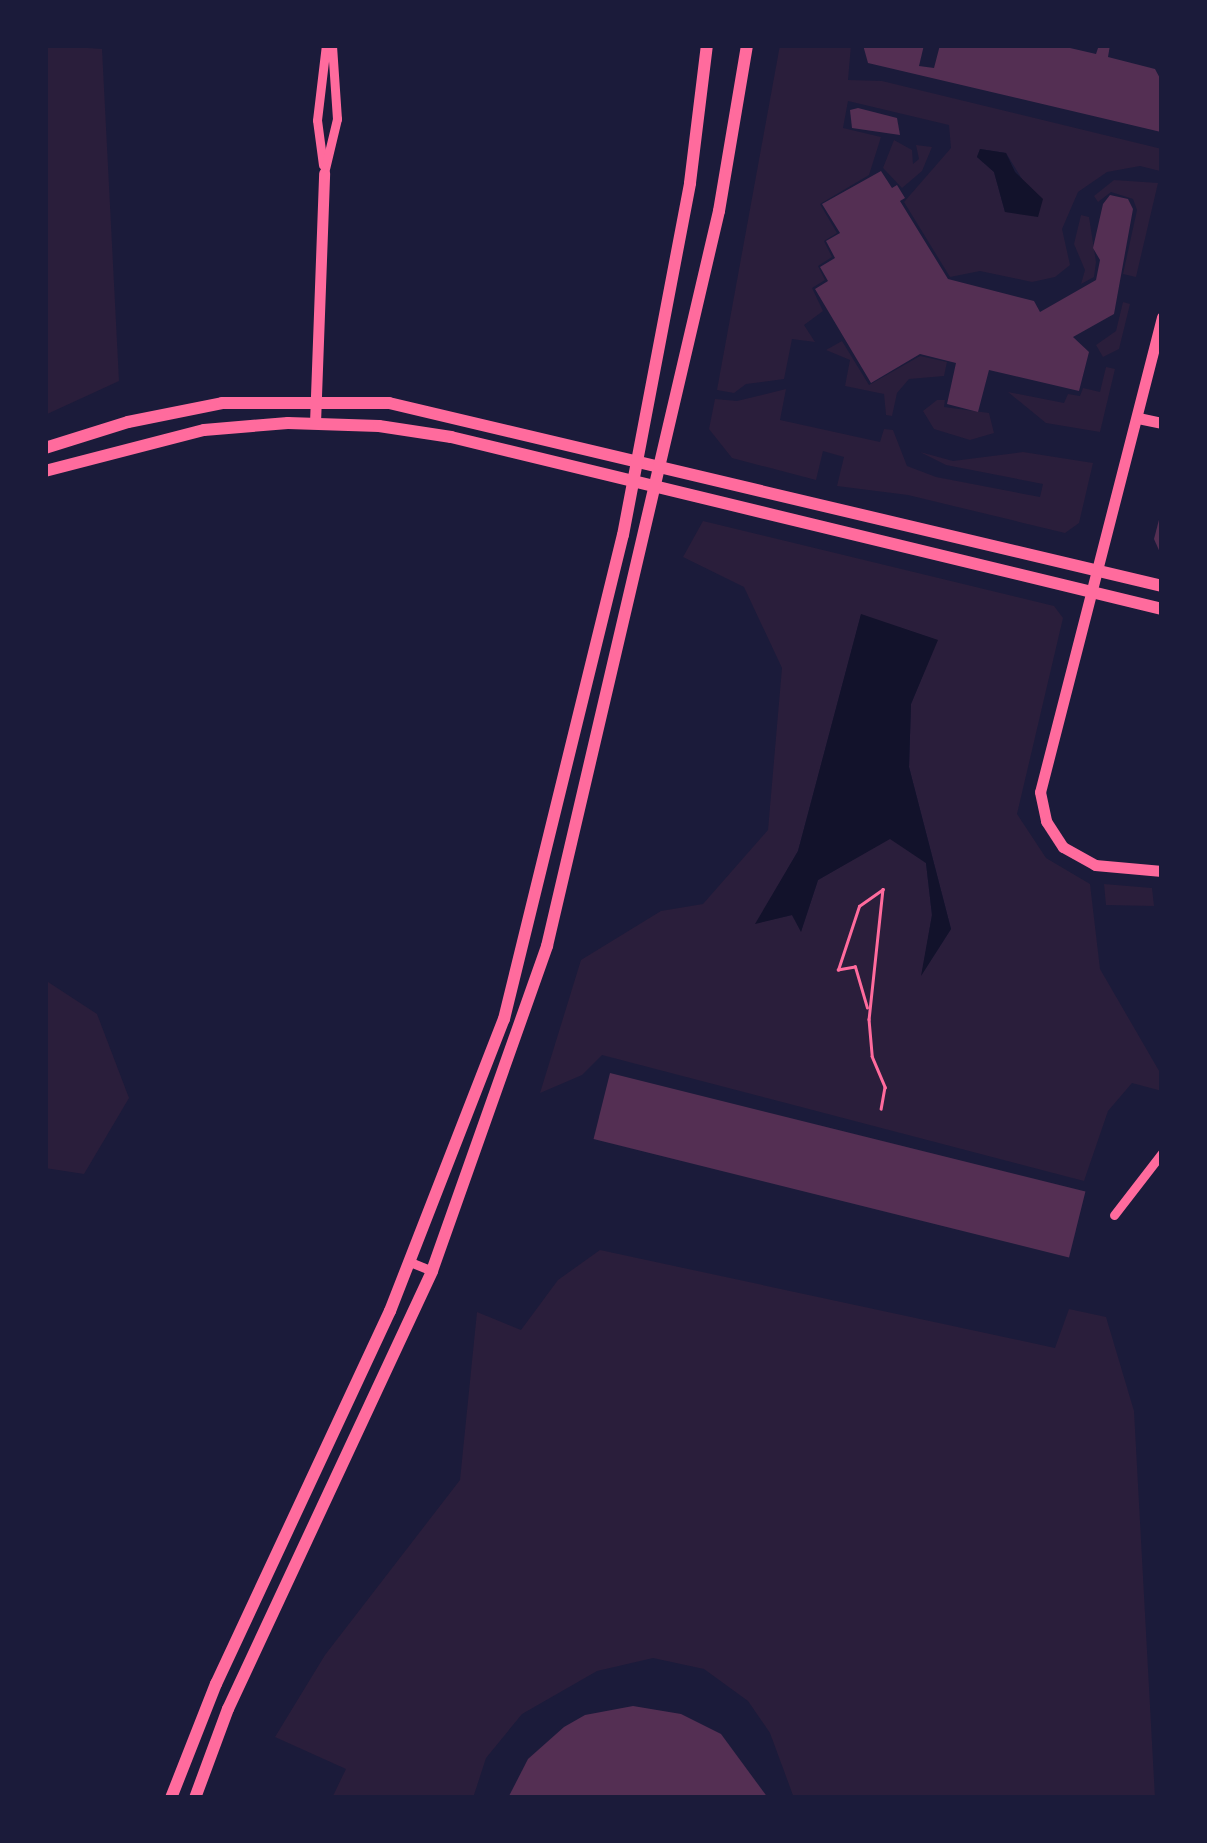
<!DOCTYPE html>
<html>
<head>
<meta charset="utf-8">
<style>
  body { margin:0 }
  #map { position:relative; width:1207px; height:1843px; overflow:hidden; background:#1b1b3a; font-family:Figtree,sans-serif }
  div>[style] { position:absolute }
  .green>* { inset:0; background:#2a1e3b }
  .water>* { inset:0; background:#12122b }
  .building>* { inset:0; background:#542f53; transform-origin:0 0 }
  .path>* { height:2.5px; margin:-1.25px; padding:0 1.25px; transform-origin:1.25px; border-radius:1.25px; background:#ff6b9d }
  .minor>* { height:9px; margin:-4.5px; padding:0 4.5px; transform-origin:4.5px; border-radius:4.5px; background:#ff6b9d }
  .tertiary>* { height:11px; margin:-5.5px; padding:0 5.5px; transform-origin:5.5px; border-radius:5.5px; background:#ff6b9d }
  .secondary>* { height:12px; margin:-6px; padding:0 6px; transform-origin:6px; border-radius:6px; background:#ff6b9d }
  span { translate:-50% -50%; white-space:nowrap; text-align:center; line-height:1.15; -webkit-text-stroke:10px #1b1b3a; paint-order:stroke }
  .frame { position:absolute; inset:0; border:48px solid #1b1b3a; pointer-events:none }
</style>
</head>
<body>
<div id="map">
  <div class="green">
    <i style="clip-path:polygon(45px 45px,102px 49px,119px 381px,45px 415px)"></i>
    <i style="clip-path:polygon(evenodd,780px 45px,851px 45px,848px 80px,882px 81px,1162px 149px,1160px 171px,1140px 166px,1107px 172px,1078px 192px,1062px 229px,1070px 265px,1055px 277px,1032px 282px,980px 271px,950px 277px,904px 202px,951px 148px,949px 125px,848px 101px,843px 128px,881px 137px,869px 175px,820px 204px,837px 233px,824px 241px,832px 257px,818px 266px,825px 280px,812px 288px,823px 311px,804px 325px,815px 342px,792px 339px,784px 379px,746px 384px,734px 393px,717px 390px,780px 45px,980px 149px,1006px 153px,1027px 187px,1005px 212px,994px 172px,977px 157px,980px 149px)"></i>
    <i style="clip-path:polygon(894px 140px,912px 150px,913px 164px,919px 159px,916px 145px,932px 147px,922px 171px,902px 188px,883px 168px)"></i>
    <i style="clip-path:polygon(1114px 180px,1158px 183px,1136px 277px,1123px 274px,1137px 210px,1133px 199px,1111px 192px,1098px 202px,1094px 196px)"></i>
    <i style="clip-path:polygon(1081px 215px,1089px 217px,1096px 262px,1094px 277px,1081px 284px,1085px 270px,1074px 244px)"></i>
    <i style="clip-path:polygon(1123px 302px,1130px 304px,1119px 349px,1103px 357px,1096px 345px,1116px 331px)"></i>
    <i style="clip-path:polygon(842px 341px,869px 385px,920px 356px,947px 362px,944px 376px,909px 379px,897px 393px,892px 416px,886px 415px,884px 394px,845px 386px,850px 360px,826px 350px)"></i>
    <i style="clip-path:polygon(1106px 367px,1115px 369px,1100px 432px,1046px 423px,1008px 392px,1064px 403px,1068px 394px,1080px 396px,1083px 388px,1100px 392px)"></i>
    <i style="clip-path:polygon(786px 389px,780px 420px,880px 442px,884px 429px,893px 430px,907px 466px,936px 477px,1040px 497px,1043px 484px,946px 465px,920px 452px,953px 461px,1023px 452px,1093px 463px,1079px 523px,1065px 533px,908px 495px,837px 486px,844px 457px,823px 451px,816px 480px,732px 458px,709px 429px,715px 399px,737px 401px)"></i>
    <i style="clip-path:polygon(937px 400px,945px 400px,944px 407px,989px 413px,994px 433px,970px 440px,934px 429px,923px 411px)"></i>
    <i style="clip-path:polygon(evenodd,703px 521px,1054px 606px,1063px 618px,1017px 814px,1046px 858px,1090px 884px,1100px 969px,1162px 1076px,1162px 1091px,1132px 1083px,1108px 1111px,1084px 1181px,602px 1055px,582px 1075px,540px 1093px,581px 960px,661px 911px,703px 904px,768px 830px,782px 668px,744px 587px,683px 557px,703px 521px,861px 615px,937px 640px,911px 704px,909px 767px,951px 929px,922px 974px,932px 915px,926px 863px,890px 838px,818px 880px,801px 931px,792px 915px,757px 923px,798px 851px,861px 615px)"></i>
    <i style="clip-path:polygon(1104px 884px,1152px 888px,1154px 906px,1106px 905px)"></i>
    <i style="clip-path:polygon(45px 980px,97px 1014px,129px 1098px,84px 1174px,45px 1168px)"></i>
    <i style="clip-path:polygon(600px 1250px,1055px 1348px,1069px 1309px,1106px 1317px,1134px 1411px,1155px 1798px,794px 1798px,770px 1733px,748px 1701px,704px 1669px,653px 1658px,597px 1671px,522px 1714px,486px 1758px,473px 1798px,332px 1798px,346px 1769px,275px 1737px,325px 1655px,460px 1480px,477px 1312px,521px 1330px,558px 1280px)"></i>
  </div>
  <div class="water">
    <i style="clip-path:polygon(980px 149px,1006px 153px,1015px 172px,1043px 199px,1038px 217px,1005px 212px,994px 172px,977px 157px)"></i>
    <i style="clip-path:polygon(861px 614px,938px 640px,911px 704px,909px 767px,951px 929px,921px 976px,932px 915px,926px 863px,890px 839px,818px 880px,801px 932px,792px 915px,755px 924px,798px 851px)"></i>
  </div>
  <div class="building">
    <i style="clip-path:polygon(863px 45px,924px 45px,919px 66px,934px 68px,940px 45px,1057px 45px,1096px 54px,1099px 45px,1110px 45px,1108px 57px,1155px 69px,1162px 82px,1161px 132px,868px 63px)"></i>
    <i style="clip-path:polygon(858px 108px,897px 118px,900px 135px,852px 128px,850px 110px)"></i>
    <i style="clip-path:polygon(881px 171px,892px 188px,897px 185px,905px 198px,900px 201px,948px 279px,1034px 301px,1040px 312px,1096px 280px,1100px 260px,1093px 248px,1103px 204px,1110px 195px,1128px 199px,1133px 209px,1114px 314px,1073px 337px,1089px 352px,1079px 391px,989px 370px,978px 412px,947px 404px,956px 363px,920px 354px,871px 383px,815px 289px,828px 281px,820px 267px,835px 258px,826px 241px,840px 233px,822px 204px)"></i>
    <i style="clip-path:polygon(1161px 512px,1162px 512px,1162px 557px,1154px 539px)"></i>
    <i style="left:610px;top:1073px;width:490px;height:68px;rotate:14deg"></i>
    <i style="clip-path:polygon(633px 1706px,681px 1714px,721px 1734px,768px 1798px,508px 1798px,528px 1759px,564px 1727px,585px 1715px)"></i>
  </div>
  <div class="path">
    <i style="left:867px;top:1008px;width:43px;rotate:-106.3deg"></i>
    <i style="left:855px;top:967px;width:17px;rotate:170deg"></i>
    <i style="left:838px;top:970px;width:67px;rotate:-71.8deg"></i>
    <i style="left:859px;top:906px;width:29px;rotate:-35deg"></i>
    <i style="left:883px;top:889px;width:131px;rotate:96.1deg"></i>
    <i style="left:869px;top:1019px;width:37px;rotate:85deg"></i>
    <i style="left:872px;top:1056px;width:34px;rotate:67deg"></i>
    <i style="left:885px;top:1087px;width:22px;rotate:100deg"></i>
  </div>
  <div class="minor">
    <i style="left:323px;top:165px;width:45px;rotate:-97.6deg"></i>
    <i style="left:317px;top:120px;width:76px;rotate:-83.2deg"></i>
    <i style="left:324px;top:173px;width:56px;rotate:-76.5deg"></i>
    <i style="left:337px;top:119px;width:74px;rotate:-93.9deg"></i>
    <i style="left:1114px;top:1215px;width:78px;rotate:-52.3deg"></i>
    <i style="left:410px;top:1262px;width:24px;rotate:22deg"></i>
  </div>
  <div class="tertiary">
    <i style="left:1162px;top:317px;width:490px;rotate:104.4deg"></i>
    <i style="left:1040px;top:792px;width:30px;rotate:78deg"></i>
    <i style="left:1046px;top:821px;width:31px;rotate:57deg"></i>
    <i style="left:1063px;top:847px;width:37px;rotate:29deg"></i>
    <i style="left:1095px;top:865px;width:67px;rotate:5.1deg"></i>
    <i style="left:1138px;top:418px;width:25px;rotate:12deg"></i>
    <i style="left:315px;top:423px;width:250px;rotate:-87.9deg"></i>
  </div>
  <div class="secondary">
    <i style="left:45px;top:448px;width:87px;rotate:-17.4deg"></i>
    <i style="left:128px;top:422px;width:96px;rotate:-11.4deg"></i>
    <i style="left:222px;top:403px;width:167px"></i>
    <i style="left:389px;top:403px;width:794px;rotate:13.32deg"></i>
    <i style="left:45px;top:471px;width:164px;rotate:-14.5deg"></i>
    <i style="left:204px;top:430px;width:84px;rotate:-4.8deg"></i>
    <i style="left:288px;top:423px;width:91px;rotate:1.9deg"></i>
    <i style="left:379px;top:426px;width:73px;rotate:8.7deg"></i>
    <i style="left:451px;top:437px;width:732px;rotate:13.6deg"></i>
    <i style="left:171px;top:1798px;width:123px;rotate:-68.5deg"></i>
    <i style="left:216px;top:1684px;width:412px;rotate:-65deg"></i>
    <i style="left:390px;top:1311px;width:313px;rotate:-68.7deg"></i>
    <i style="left:504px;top:1019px;width:498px;rotate:-76.2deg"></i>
    <i style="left:623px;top:535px;width:358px;rotate:-79.2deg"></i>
    <i style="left:690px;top:183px;width:139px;rotate:-83deg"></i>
    <i style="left:195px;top:1798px;width:95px;rotate:-69.7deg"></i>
    <i style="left:228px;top:1709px;width:483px;rotate:-65deg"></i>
    <i style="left:432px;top:1271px;width:345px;rotate:-70.5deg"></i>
    <i style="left:547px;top:946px;width:755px;rotate:-76.83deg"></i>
    <i style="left:719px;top:211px;width:168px;rotate:-80.4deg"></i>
  </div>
  <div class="frame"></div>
</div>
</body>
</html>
